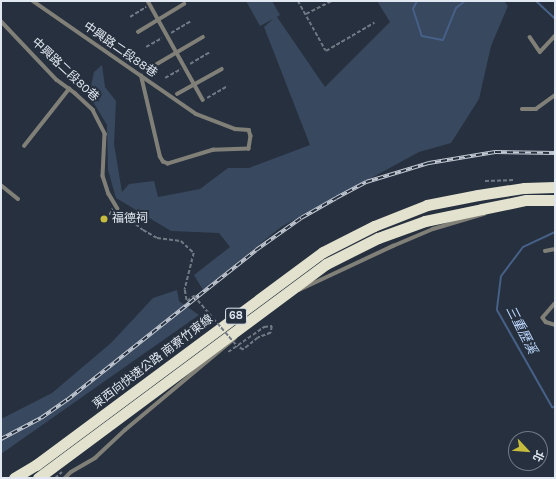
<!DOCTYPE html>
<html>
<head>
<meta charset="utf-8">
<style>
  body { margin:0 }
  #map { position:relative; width:556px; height:479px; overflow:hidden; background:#27303e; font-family:Karla,"Noto Sans TC",sans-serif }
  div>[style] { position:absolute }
  .green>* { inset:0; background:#38485e }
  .stream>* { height:2px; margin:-1px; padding:0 1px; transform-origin:1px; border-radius:1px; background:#466087 }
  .path>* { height:1.5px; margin-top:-0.75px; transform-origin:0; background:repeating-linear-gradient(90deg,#717985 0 4px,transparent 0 6px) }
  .service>* { height:3.5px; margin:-1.75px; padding:0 1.75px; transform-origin:1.75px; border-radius:1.75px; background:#818078 }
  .trunk>* { height:11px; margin:-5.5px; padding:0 5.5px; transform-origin:5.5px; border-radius:5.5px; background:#e2e2ce }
  .rail>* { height:3.5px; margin-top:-1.75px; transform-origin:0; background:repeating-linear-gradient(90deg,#27303e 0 6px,#c2c9d3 0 12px); box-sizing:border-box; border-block:1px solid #c2c9d3 }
  .path-bridge>* { height:1.5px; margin-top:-0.75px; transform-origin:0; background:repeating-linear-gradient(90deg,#717985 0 4px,transparent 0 6px) }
  .trunk-bridge>* { height:11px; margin:-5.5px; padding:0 5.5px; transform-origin:5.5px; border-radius:5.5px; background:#e2e2ce }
  .dots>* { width:11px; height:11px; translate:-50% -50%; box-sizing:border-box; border:2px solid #27303e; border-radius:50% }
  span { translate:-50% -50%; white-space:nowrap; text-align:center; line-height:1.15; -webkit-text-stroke:4px #27303e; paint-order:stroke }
  .shield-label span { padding:1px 3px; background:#27303e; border:1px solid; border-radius:3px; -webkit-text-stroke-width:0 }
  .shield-label { font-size:11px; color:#e1e8f1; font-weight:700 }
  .street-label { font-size:12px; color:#e1e8f1 }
  .poi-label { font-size:12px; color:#e1e8f1 }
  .left { translate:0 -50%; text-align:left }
  .water-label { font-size:13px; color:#bdd8fe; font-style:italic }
  .frame { position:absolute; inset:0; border:2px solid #e1e8f1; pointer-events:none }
  .north { position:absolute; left:508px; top:431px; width:40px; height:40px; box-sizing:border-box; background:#27303e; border:1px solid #717a86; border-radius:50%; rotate:116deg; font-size:11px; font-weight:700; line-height:16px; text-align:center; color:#e1e8f1 }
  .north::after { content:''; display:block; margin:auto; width:14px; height:18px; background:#c5bc3d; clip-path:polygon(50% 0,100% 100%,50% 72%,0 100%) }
</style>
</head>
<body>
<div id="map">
  <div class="green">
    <i style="clip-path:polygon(246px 1px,272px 1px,280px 15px,277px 17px,325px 87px,390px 22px,377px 1px,504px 1px,508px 6px,491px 46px,479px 99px,451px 143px,419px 152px,281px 227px,203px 290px,194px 275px,230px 247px,219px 233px,171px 231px,116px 198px,108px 170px,107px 125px,89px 95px,94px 72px,102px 65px,105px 87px,116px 101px,114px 144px,122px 192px,129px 184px,154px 181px,158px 197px,200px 189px,228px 168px,249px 168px,310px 145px,264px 27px,273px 19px,260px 26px)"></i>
    <i style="clip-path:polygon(177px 290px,179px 301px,199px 315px,1px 454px,1px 419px,52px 393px,111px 343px,153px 298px)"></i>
  </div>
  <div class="stream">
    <i style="left:417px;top:1px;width:9px;rotate:117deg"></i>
    <i style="left:413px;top:9px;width:28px;rotate:72deg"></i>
    <i style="left:422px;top:36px;width:21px;rotate:11deg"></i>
    <i style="left:443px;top:40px;width:35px;rotate:-68deg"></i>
    <i style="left:456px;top:8px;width:11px;rotate:-38deg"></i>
    <i style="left:536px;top:1px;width:26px;rotate:43deg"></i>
    <i style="left:555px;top:232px;width:35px;rotate:155deg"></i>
    <i style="left:523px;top:247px;width:36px;rotate:127deg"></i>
    <i style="left:501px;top:276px;width:34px;rotate:97deg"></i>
    <i style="left:497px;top:310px;width:112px;rotate:60.4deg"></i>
    <i style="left:552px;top:407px;width:3px"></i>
  </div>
  <div class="path">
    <i style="left:298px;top:1px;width:57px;rotate:60.8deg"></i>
    <i style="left:326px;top:51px;width:56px;rotate:-30.3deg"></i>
    <i style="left:306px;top:14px;width:29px;rotate:-27deg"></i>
    <i style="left:130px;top:17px;width:19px;rotate:-32deg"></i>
    <i style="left:171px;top:33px;width:23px;rotate:-31deg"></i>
    <i style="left:146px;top:47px;width:18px;rotate:-29deg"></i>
    <i style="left:190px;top:64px;width:23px;rotate:-31deg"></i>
    <i style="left:165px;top:78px;width:18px;rotate:-29deg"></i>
    <i style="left:207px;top:98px;width:24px;rotate:-30deg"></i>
    <i style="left:485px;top:181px;width:28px;rotate:-2deg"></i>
    <i style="left:122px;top:213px;width:27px;rotate:39deg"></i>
    <i style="left:143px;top:230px;width:16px;rotate:30deg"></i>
    <i style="left:157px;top:238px;width:24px;rotate:7deg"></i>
    <i style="left:181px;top:241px;width:18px;rotate:43deg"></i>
    <i style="left:194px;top:253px;width:38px;rotate:104deg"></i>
    <i style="left:185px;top:290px;width:11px;rotate:80deg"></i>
    <i style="left:187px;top:301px;width:9px;rotate:-36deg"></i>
    <i style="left:109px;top:215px;width:7px;rotate:-63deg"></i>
    <i style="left:228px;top:352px;width:44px;rotate:-34.8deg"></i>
    <i style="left:264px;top:327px;width:8px;rotate:-7deg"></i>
    <i style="left:272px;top:326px;width:7px;rotate:98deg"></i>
    <i style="left:271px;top:333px;width:14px;rotate:159deg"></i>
    <i style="left:258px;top:338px;width:19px;rotate:141deg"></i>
    <i style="left:243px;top:350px;width:6px;rotate:-149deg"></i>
    <i style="left:55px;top:478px;width:9px;rotate:-41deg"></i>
  </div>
  <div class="service">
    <i style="left:33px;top:1px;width:198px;rotate:34.7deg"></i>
    <i style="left:196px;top:114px;width:42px;rotate:21deg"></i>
    <i style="left:235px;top:129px;width:14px;rotate:4deg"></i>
    <i style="left:249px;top:130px;width:6px;rotate:72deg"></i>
    <i style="left:251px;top:136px;width:13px;rotate:99deg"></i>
    <i style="left:249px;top:149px;width:35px;rotate:178deg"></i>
    <i style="left:214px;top:150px;width:48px;rotate:163.1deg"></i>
    <i style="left:168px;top:164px;width:5px;rotate:-158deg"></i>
    <i style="left:163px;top:162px;width:6px;rotate:-121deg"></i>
    <i style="left:160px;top:157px;width:83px;rotate:-103.2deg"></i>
    <i style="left:148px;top:1px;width:113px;rotate:60.9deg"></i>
    <i style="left:1px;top:21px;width:81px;rotate:46.5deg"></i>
    <i style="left:57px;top:80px;width:22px;rotate:36deg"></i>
    <i style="left:75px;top:93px;width:25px;rotate:43deg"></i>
    <i style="left:93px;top:110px;width:27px;rotate:63deg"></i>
    <i style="left:105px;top:134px;width:42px;rotate:92.7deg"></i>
    <i style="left:103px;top:176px;width:19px;rotate:72deg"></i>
    <i style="left:109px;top:194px;width:17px;rotate:59deg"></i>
    <i style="left:138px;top:32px;width:54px;rotate:-31.3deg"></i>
    <i style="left:530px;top:37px;width:18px;rotate:56deg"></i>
    <i style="left:540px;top:52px;width:22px;rotate:-47deg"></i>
    <i style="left:157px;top:64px;width:53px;rotate:-30.4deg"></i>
    <i style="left:177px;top:94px;width:51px;rotate:-29.1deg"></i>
    <i style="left:522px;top:109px;width:14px"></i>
    <i style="left:536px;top:109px;width:24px;rotate:-36deg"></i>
    <i style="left:24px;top:146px;width:73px;rotate:-51.7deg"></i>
    <i style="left:1px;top:185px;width:22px;rotate:39deg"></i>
    <i style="left:545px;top:251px;width:10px;rotate:-11deg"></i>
    <i style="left:299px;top:290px;width:104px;rotate:-25.1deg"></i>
    <i style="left:393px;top:246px;width:43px;rotate:-23deg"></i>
    <i style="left:433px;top:229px;width:53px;rotate:-16.4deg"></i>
    <i style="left:555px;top:304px;width:18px;rotate:131deg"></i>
    <i style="left:543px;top:318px;width:5px;rotate:53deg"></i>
    <i style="left:546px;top:322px;width:9px;rotate:18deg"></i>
    <i style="left:65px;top:478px;width:8px;rotate:-45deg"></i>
    <i style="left:71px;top:472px;width:28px;rotate:-30deg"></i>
    <i style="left:95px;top:458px;width:41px;rotate:-43deg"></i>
    <i style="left:125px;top:430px;width:143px;rotate:-39.9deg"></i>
  </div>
  <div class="trunk">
    <i style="left:14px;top:478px;width:26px;rotate:-31deg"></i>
    <i style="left:36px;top:465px;width:357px;rotate:-36.6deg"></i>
    <i style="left:323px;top:252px;width:57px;rotate:-27deg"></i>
    <i style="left:374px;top:226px;width:57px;rotate:-21.6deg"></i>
    <i style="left:427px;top:205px;width:52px;rotate:-11.1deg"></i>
    <i style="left:38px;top:478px;width:359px;rotate:-36.6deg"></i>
    <i style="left:326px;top:264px;width:58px;rotate:-26.6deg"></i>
    <i style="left:378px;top:238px;width:50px;rotate:-19.9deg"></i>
    <i style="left:425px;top:221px;width:58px;rotate:-11.9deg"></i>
  </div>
  <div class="rail">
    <i style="left:1px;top:439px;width:45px;rotate:-27.7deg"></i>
    <i style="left:41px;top:418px;width:32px;rotate:-35deg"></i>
    <i style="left:67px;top:400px;width:241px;rotate:-38.4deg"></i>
    <i style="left:256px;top:250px;width:55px;rotate:-35.4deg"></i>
    <i style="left:301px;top:218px;width:40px;rotate:-29.7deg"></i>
    <i style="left:336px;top:198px;width:34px;rotate:-28deg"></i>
    <i style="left:366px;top:182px;width:66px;rotate:-16.8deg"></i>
    <i style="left:429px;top:163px;width:67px;rotate:-9.5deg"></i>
    <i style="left:495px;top:152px;width:60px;rotate:1deg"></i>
  </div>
  <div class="path-bridge">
    <i style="left:194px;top:296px;width:67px;rotate:49.2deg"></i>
  </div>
  <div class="trunk-bridge">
    <i style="left:478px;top:195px;width:47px;rotate:-8.7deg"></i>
    <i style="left:524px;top:188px;width:31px;rotate:-2deg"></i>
    <i style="left:482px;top:209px;width:45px;rotate:-11.6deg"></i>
    <i style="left:526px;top:200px;width:29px"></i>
  </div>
  <div class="dots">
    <i style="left:104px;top:219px;background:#c5bc3d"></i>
  </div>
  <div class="shield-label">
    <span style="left:236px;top:316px">68</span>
  </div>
  <div class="street-label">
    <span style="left:120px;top:50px;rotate:35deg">中興路二段88巷</span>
    <span style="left:65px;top:70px;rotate:43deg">中興路二段80巷</span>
    <span style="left:153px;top:362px;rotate:-37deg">東西向快速公路 南寮竹東線</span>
  </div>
  <div class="poi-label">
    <span class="left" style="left:112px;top:219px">福德祠</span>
  </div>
  <div class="water-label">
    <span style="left:521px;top:330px;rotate:63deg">三重歷溪</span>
  </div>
  <div class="frame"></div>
  <div class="north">北</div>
</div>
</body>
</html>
